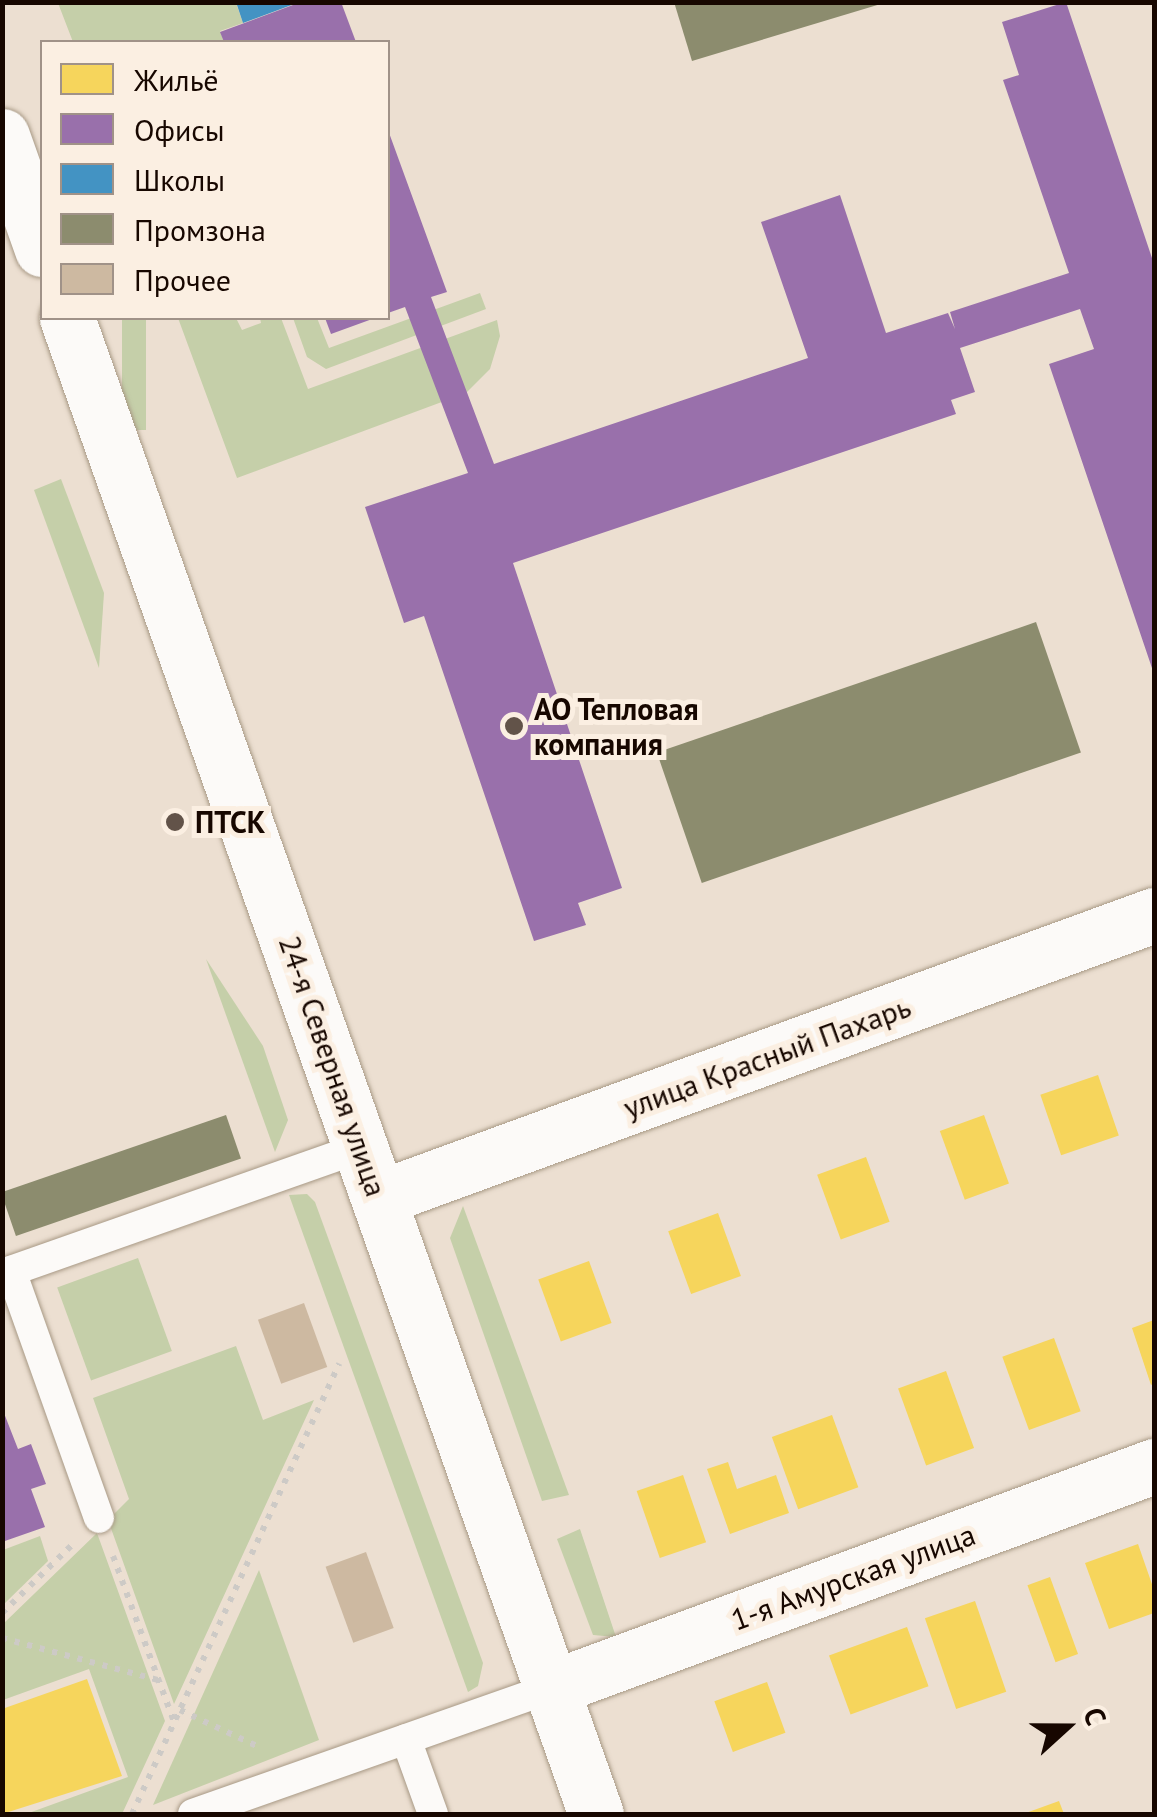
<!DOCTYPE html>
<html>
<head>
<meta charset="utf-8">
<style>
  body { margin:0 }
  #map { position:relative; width:1157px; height:1817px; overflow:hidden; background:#ecdfd1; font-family:"PT Sans",sans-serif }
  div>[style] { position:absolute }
  .green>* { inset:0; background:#c5cfa9; transform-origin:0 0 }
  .homes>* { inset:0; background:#f6d55c; transform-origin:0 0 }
  .offices>* { inset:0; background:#9970ab }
  .schools>* { inset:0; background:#4393c3 }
  .industry>* { inset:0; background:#8c8c6e; transform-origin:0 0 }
  .building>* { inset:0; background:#cdb9a1; transform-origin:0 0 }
  .path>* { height:6px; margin-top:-3px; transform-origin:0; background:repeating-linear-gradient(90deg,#cdcac6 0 5px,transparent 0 13px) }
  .roads { filter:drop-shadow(0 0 2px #a89985) drop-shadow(0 0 2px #a89985) }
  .service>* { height:30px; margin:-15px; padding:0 15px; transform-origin:15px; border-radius:15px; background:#fcfaf8 }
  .minor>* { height:55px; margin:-27.5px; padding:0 27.5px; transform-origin:27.5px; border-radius:27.5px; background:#fcfaf8 }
  .tertiary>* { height:55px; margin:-27.5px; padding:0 27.5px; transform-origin:27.5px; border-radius:27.5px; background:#fcfaf8 }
  .secondary>* { height:55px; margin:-27.5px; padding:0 27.5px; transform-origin:27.5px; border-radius:27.5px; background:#fcfaf8 }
  .dots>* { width:28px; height:28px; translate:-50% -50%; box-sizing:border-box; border:5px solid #fbefe2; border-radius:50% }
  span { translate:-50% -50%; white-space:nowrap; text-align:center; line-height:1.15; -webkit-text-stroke:10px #fbefe2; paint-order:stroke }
  .poi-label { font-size:30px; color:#170700; font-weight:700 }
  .left { translate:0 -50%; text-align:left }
  .street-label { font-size:30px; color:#170700 }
  .frame { position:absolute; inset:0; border:5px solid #170700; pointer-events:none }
  .legend { position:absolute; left:40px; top:40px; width:350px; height:280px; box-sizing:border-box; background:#fbefe2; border:2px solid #a09288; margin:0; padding:12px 18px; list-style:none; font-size:30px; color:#170700 }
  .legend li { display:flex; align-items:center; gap:20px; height:50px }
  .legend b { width:50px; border:2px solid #a09288 }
  .north { position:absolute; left:1017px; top:1677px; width:100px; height:100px; -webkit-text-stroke:8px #fbefe2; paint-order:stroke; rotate:69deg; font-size:28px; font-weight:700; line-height:40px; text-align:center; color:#170700 }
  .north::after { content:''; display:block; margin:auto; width:35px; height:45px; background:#170700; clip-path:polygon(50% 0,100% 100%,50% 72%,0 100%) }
</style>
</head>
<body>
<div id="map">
  <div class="green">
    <i style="clip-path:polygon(58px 3px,236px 3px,243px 23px,220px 31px,224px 42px,73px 42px)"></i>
    <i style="clip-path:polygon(480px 293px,486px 309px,326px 369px,307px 357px,293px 318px,317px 318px,329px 348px)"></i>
    <i style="left:122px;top:318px;width:24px;height:112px"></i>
    <i style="clip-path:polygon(178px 318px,236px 318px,242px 330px,261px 323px,260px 318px,281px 318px,308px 389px,497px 320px,500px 336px,490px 369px,466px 393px,237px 478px)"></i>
    <i style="clip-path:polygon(61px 479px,104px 593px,99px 668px,34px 490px)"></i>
    <i style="clip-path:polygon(206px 959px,263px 1046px,288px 1120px,275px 1152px)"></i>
    <i style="clip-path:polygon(307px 1194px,315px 1202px,483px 1663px,478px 1686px,468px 1692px,289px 1195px)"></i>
    <i style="clip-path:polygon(463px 1206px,569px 1495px,542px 1501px,450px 1238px)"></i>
    <i style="left:138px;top:1258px;width:99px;height:86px;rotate:70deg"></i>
    <i style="clip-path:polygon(236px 1346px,263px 1420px,314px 1400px,174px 1704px,108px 1520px,129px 1499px,93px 1398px)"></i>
    <i style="clip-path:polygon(580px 1529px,616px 1637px,593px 1635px,557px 1539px)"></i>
    <i style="clip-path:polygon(97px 1533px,165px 1721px,122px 1814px,26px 1814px,128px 1777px,89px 1669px,3px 1700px,3px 1624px)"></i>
    <i style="clip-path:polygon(40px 1536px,48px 1561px,3px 1605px,3px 1550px)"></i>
    <i style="clip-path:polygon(259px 1570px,319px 1740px,153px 1805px)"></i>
  </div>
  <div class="homes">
    <i style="left:1098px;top:1075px;width:64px;height:61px;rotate:71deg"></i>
    <i style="left:984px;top:1115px;width:73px;height:47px;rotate:70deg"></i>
    <i style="left:866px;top:1157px;width:69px;height:52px;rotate:70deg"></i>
    <i style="left:718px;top:1213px;width:67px;height:53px;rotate:70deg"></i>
    <i style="left:589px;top:1261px;width:66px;height:54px;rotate:70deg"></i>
    <i style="clip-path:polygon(1154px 1320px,1154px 1383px,1151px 1385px,1132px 1328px)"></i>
    <i style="left:1054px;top:1338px;width:78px;height:55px;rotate:70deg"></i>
    <i style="left:946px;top:1371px;width:82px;height:51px;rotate:70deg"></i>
    <i style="left:832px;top:1415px;width:77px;height:64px;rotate:70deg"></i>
    <i style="clip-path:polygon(728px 1462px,737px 1489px,776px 1475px,789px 1513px,730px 1534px,707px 1469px)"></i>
    <i style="left:683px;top:1475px;width:71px;height:49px;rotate:71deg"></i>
    <i style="clip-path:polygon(1138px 1544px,1154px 1590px,1154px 1613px,1109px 1629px,1085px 1563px)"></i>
    <i style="left:1050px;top:1577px;width:82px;height:24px;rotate:70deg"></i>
    <i style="left:975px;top:1601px;width:96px;height:53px;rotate:71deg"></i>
    <i style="left:907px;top:1627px;width:63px;height:83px;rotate:70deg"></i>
    <i style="clip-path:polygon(87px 1679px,122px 1776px,2px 1814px,2px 1709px)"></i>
    <i style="left:767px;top:1682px;width:54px;height:56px;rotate:70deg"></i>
    <i style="clip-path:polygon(1059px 1801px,1064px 1814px,1023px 1814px)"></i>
  </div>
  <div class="offices">
    <i style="clip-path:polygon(301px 2px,341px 2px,356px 42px,224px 42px,220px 32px)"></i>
    <i style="clip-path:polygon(1066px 2px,1154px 264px,1154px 674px,1049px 364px,1094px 349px,1080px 309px,960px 348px,975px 392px,951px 400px,956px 414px,513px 563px,622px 888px,578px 903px,586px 925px,534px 941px,424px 616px,404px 623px,365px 507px,468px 473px,405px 307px,388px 313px,388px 130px,447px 292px,431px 297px,494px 464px,808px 358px,761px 222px,840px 195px,886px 333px,948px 313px,955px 329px,950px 312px,1069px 273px,1003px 80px,1019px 75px,1002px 22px)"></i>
    <i style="clip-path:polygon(325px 318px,375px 318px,331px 334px)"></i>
    <i style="clip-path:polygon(2px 1408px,18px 1449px,31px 1444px,46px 1484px,31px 1489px,45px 1527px,2px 1542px)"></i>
  </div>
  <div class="schools">
    <i style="clip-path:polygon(236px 2px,297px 2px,297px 3px,243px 23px)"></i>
  </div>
  <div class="industry">
    <i style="clip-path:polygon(674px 2px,884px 2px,884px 3px,692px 61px)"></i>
    <i style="left:1036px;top:622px;width:138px;height:401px;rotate:71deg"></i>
    <i style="left:226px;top:1115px;width:46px;height:238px;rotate:71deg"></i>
  </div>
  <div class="building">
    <i style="left:304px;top:1303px;width:68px;height:49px;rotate:70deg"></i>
    <i style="left:366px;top:1552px;width:81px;height:43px;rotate:70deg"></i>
  </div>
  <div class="path">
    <i style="left:113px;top:1556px;width:177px;rotate:69.8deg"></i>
    <i style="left:2px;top:1613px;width:99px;rotate:-44.2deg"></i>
    <i style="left:2px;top:1638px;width:162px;rotate:15.1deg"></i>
    <i style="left:180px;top:1710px;width:89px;rotate:25.1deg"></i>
    <i style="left:132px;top:1814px;width:496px;rotate:-65.3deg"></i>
  </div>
  <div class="roads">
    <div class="service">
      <i style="left:11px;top:1271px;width:262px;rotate:70.4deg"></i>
      <i style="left:2px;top:1274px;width:382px;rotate:-19.4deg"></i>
      <i style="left:406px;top:1739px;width:80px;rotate:70.2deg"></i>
      <i style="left:193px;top:1814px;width:380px;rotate:-19.4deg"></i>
    </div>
    <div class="minor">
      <i style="left:551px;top:1688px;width:643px;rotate:-20.21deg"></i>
    </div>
    <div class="tertiary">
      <i style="left:379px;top:1198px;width:825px;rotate:-20.06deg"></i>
    </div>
    <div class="secondary">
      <i style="left:2px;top:136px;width:120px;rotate:70.5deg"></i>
      <i style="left:67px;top:318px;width:1587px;rotate:70.53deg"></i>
    </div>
  </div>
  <div class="dots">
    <i style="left:514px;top:726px;background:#625349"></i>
    <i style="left:175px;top:822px;background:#625349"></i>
  </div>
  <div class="poi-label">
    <span class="left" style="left:534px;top:726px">АО Тепловая<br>компания</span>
    <span class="left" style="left:195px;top:822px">ПТСК</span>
  </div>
  <div class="street-label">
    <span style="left:767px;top:1057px;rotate:-20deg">улица Красный Пахарь</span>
    <span style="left:333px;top:1066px;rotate:71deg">24-я Северная улица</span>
    <span style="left:853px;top:1577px;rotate:-20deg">1-я Амурская улица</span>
  </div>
  <div class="frame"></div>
  <ul class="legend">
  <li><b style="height:28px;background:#f6d55c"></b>Жильё</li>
  <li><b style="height:28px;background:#9970ab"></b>Офисы</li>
  <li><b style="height:28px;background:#4393c3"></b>Школы</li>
  <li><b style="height:28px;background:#8c8c6e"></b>Промзона</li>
  <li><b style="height:28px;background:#cdb9a1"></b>Прочее</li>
  </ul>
  <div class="north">С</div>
</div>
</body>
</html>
